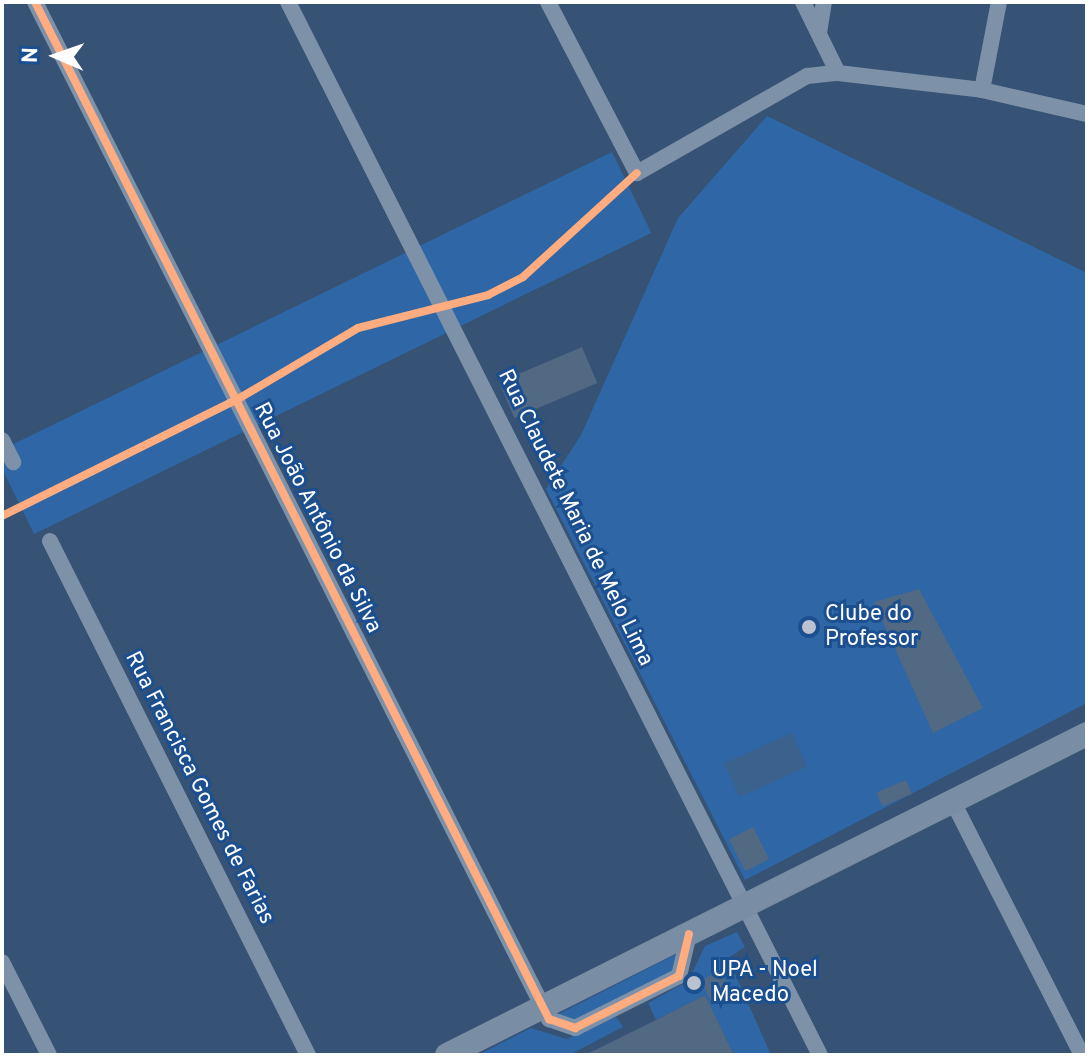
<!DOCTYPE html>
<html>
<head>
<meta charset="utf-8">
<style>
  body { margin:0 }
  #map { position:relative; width:1089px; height:1057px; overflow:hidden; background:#365274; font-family:Overpass,sans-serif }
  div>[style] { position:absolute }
  .green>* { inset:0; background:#2f66a5; transform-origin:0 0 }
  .water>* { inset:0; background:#3b618d; transform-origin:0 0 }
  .building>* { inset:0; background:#526984; transform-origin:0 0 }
  .street>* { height:16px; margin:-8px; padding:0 8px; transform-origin:8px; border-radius:8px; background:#7d92a8 }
  .secondary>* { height:24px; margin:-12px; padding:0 12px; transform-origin:12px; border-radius:12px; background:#798da4 }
  .cycleway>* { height:8px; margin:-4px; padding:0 4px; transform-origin:4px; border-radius:4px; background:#ffac80 }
  .dots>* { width:22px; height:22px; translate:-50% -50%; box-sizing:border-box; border:4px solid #1b4f8f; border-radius:50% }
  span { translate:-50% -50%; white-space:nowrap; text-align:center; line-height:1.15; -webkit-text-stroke:6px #1b4f8f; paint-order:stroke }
  .street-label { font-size:22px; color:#fff }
  .poi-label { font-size:22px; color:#fff }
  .left { translate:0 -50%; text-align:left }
  .frame { position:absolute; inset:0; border:4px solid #fff; pointer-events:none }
  .north { position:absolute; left:16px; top:16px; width:80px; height:80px; -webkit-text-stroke:6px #1b4f8f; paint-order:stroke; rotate:272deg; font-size:22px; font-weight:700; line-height:32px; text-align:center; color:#fff }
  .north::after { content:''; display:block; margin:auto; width:28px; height:36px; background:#fff; clip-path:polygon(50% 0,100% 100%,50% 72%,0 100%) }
</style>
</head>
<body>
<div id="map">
  <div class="green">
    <i style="clip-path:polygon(767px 116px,1087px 273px,1087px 703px,745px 880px,546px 489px,581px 435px,678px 218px)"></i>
    <i style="left:612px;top:152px;width:90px;height:687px;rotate:64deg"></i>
    <i style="clip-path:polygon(737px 932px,745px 947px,728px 958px,771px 1055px,734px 1055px,705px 995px,656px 1020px,648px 1003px,688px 981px,705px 946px)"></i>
    <i style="clip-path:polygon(690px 947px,683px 969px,575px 1028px,549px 1019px)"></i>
    <i style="clip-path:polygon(616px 1017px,623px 1027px,569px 1055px,478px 1055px,531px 1028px,567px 1039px)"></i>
  </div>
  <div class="water">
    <i style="left:792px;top:733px;width:37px;height:74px;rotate:66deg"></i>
  </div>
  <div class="building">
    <i style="left:582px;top:347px;width:39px;height:90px;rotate:67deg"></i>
    <i style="clip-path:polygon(919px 589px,983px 708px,933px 733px,874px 602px)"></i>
    <i style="left:906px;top:780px;width:15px;height:32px;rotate:67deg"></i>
    <i style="left:753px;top:827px;width:36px;height:27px;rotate:63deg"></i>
    <i style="left:721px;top:971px;width:23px;height:22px;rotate:65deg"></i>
    <i style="clip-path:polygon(705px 995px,734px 1055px,585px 1055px,656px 1020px)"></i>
  </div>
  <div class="street">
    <i style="left:35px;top:2px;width:1140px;rotate:63.19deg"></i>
    <i style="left:549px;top:1019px;width:28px;rotate:19deg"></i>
    <i style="left:575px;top:1028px;width:116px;rotate:-26.6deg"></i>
    <i style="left:679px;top:976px;width:43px;rotate:-76.6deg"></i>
    <i style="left:288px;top:2px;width:1180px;rotate:63.2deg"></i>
    <i style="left:548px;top:2px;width:193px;rotate:62.5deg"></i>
    <i style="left:637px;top:173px;width:196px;rotate:-29.7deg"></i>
    <i style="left:807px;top:76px;width:31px;rotate:-6deg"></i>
    <i style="left:838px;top:73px;width:145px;rotate:6.7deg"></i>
    <i style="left:982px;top:90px;width:108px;rotate:12.9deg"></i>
    <i style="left:803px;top:2px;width:79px;rotate:63.8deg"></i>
    <i style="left:819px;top:33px;width:31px;rotate:-81deg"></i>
    <i style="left:982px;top:90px;width:90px;rotate:-79.1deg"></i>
    <i style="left:2px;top:440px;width:25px;rotate:63deg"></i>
    <i style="left:50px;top:541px;width:575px;rotate:63.35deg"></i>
    <i style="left:952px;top:800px;width:286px;rotate:63deg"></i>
    <i style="left:2px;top:962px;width:104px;rotate:63.2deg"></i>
  </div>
  <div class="secondary">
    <i style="left:447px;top:1055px;width:716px;rotate:-26.64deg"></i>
  </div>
  <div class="cycleway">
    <i style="left:35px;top:2px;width:1140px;rotate:63.19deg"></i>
    <i style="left:549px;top:1019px;width:28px;rotate:19deg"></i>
    <i style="left:575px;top:1028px;width:116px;rotate:-26.6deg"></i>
    <i style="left:679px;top:976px;width:43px;rotate:-76.6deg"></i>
    <i style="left:2px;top:516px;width:263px;rotate:-26.4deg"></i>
    <i style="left:238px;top:399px;width:139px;rotate:-30.6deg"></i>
    <i style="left:358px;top:328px;width:134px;rotate:-14.2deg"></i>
    <i style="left:488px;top:295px;width:39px;rotate:-27deg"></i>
    <i style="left:523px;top:277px;width:154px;rotate:-42.4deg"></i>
  </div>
  <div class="dots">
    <i style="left:809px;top:627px;background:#b9c2ce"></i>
    <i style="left:694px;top:983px;background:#b9c2ce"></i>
  </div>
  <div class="street-label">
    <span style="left:317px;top:518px;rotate:63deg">Rua João Antônio da Silva</span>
    <span style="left:575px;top:518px;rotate:64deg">Rua Claudete Maria de Melo Lima</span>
    <span style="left:199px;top:788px;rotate:63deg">Rua Francisca Gomes de Farias</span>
  </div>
  <div class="poi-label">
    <span class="left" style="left:825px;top:627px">Clube do<br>Professor</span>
    <span class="left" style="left:712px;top:983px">UPA - Noel<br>Macedo</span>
  </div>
  <div class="frame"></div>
  <div class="north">N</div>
</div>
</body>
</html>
